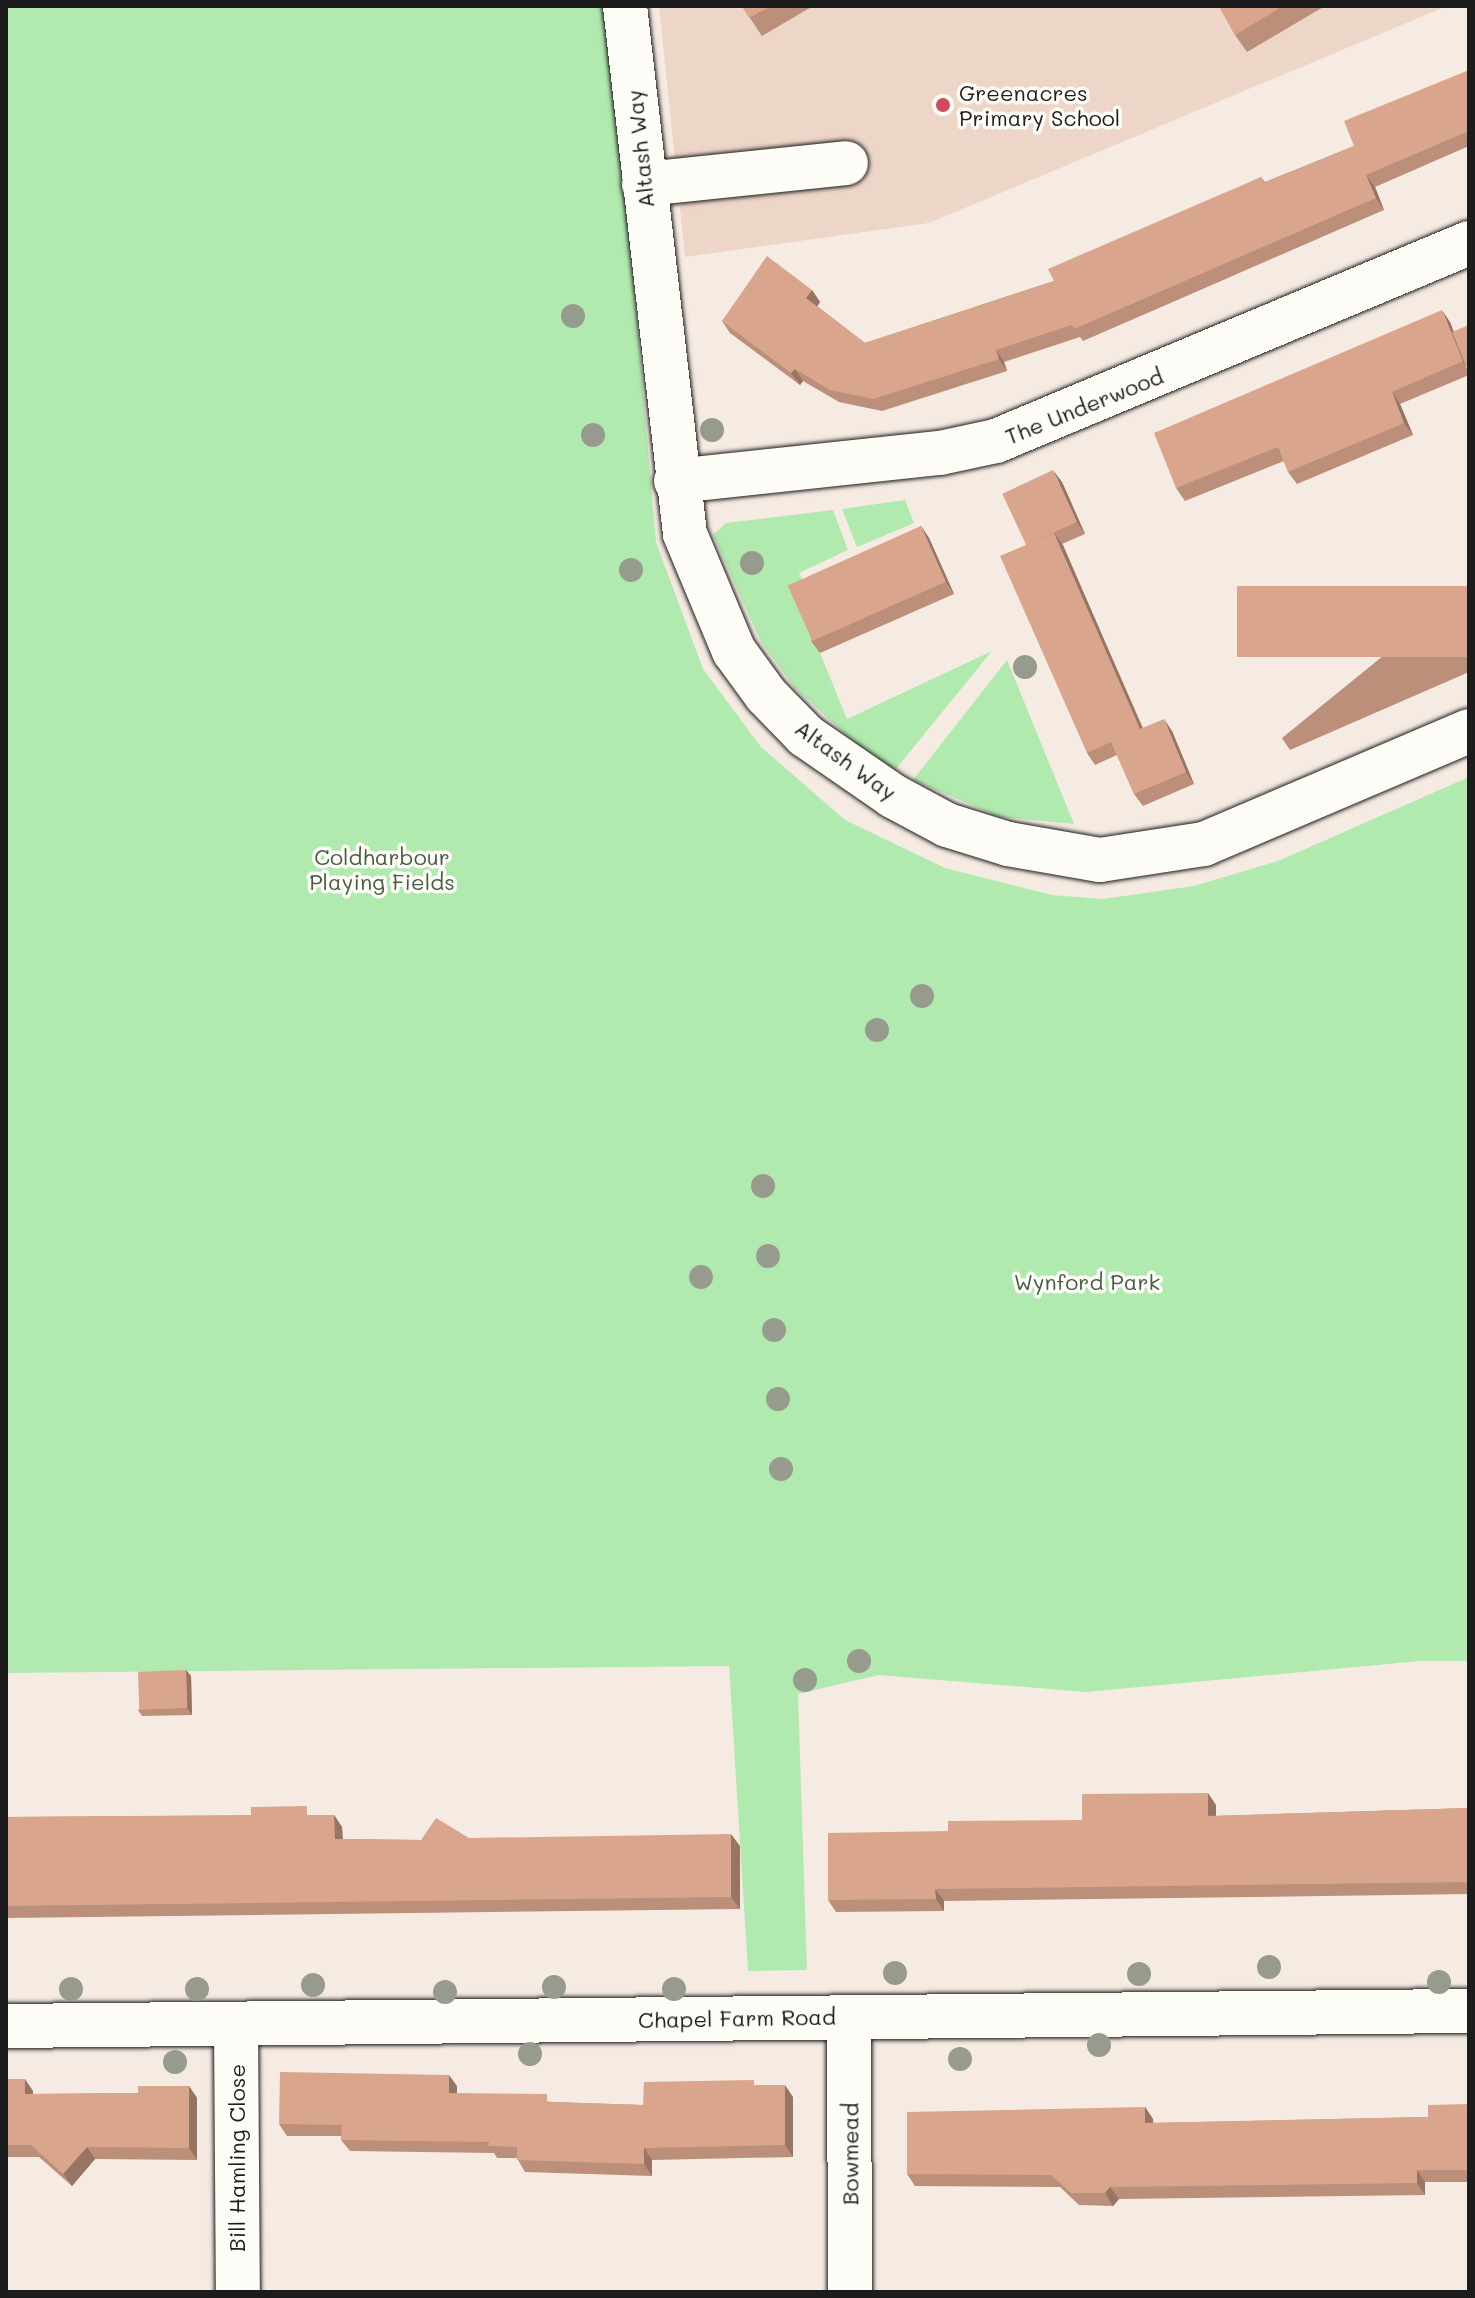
<!DOCTYPE html>
<html>
<head>
<meta charset="utf-8">
<style>
  body { margin:0 }
  #map { position:relative; width:1475px; height:2298px; overflow:hidden; background:#f6ebe2; font-family:Mali,sans-serif }
  div>[style] { position:absolute }
  .built>* { inset:0; background:#edd6c8 }
  .green>* { inset:0; background:#b0eaaf }
  .roads { filter:drop-shadow(0 0 2px #1c1c1c) drop-shadow(0 0 2px #1c1c1c) }
  .minor>* { height:44px; margin:-22px; padding:0 22px; transform-origin:22px; border-radius:22px; background:#fdfcf7 }
  .trees>* { width:24px; height:24px; margin:-12px; border-radius:50%; background:#969b8d }
  .wall>* { inset:0; background:#bb8f79 }
  .shaded-wall>* { inset:0; background:#987463 }
  .building>* { inset:0; background:#d9a68d; transform-origin:0 0 }
  .dots>* { width:22px; height:22px; translate:-50% -50%; box-sizing:border-box; border:4px solid #fdfcf7; border-radius:50% }
  span { translate:-50% -50%; white-space:nowrap; text-align:center; line-height:1.15; -webkit-text-stroke:7px #fdfcf7; paint-order:stroke }
  .poi-label { font-size:22px; color:#1c1c1c }
  .left { translate:0 -50%; text-align:left }
  .street-label { font-size:22px; color:#1c1c1c }
  .park-label { font-size:22px; color:#485a48 }
  .frame { position:absolute; inset:0; border:8px solid #1c1c1c; pointer-events:none }
</style>
</head>
<body>
<div id="map">
  <div class="built">
    <i style="clip-path:polygon(659px 6px,1447px 6px,929px 223px,685px 257px)"></i>
  </div>
  <div class="green">
    <i style="clip-path:polygon(6px 6px,610px 6px,656px 542px,703px 669px,761px 747px,845px 820px,945px 868px,1052px 895px,1103px 899px,1194px 886px,1278px 861px,1469px 777px,1469px 1661px,1420px 1661px,1086px 1692px,879px 1675px,798px 1694px,807px 1970px,748px 1971px,729px 1666px,6px 1673px)"></i>
    <i style="clip-path:polygon(905px 500px,914px 523px,857px 547px,842px 509px)"></i>
    <i style="clip-path:polygon(833px 510px,848px 550px,799px 573px,808px 591px,820px 653px,847px 719px,992px 651px,895px 770px,861px 749px,794px 687px,761px 642px,713px 535px,726px 523px)"></i>
    <i style="clip-path:polygon(1007px 660px,1074px 824px,1000px 817px,913px 780px)"></i>
  </div>
  <div class="roads">
    <div class="minor">
      <i style="left:625px;top:6px;width:531px;rotate:83.52deg"></i>
      <i style="left:685px;top:534px;width:127px;rotate:67.3deg"></i>
      <i style="left:734px;top:651px;width:54px;rotate:54deg"></i>
      <i style="left:766px;top:695px;width:57px;rotate:45.7deg"></i>
      <i style="left:806px;top:736px;width:106px;rotate:34.6deg"></i>
      <i style="left:893px;top:796px;width:61px;rotate:28.2deg"></i>
      <i style="left:947px;top:825px;width:64px;rotate:17.3deg"></i>
      <i style="left:1008px;top:844px;width:93px;rotate:9.9deg"></i>
      <i style="left:1100px;top:860px;width:105px;rotate:-8.7deg"></i>
      <i style="left:1204px;top:844px;width:288px;rotate:-23.1deg"></i>
      <i style="left:644px;top:184px;width:203px;rotate:-5.9deg"></i>
      <i style="left:676px;top:481px;width:265px;rotate:-6.1deg"></i>
      <i style="left:940px;top:453px;width:57px;rotate:-12.1deg"></i>
      <i style="left:996px;top:441px;width:513px;rotate:-22.71deg"></i>
      <i style="left:849px;top:2017px;width:275px;rotate:89.8deg"></i>
      <i style="left:236px;top:2024px;width:268px;rotate:89.6deg"></i>
      <i style="left:6px;top:2026px;width:1463px;rotate:-0.59deg"></i>
    </div>
  </div>
  <div class="trees">
    <i style="left:573px;top:316px"></i>
    <i style="left:712px;top:430px"></i>
    <i style="left:593px;top:435px"></i>
    <i style="left:752px;top:563px"></i>
    <i style="left:631px;top:570px"></i>
    <i style="left:1025px;top:667px"></i>
    <i style="left:922px;top:996px"></i>
    <i style="left:877px;top:1030px"></i>
    <i style="left:763px;top:1186px"></i>
    <i style="left:768px;top:1256px"></i>
    <i style="left:701px;top:1277px"></i>
    <i style="left:774px;top:1330px"></i>
    <i style="left:778px;top:1399px"></i>
    <i style="left:781px;top:1469px"></i>
    <i style="left:859px;top:1661px"></i>
    <i style="left:805px;top:1680px"></i>
    <i style="left:1269px;top:1967px"></i>
    <i style="left:895px;top:1973px"></i>
    <i style="left:1139px;top:1974px"></i>
    <i style="left:1439px;top:1982px"></i>
    <i style="left:313px;top:1985px"></i>
    <i style="left:554px;top:1987px"></i>
    <i style="left:71px;top:1989px"></i>
    <i style="left:197px;top:1989px"></i>
    <i style="left:674px;top:1989px"></i>
    <i style="left:445px;top:1992px"></i>
    <i style="left:1099px;top:2045px"></i>
    <i style="left:530px;top:2054px"></i>
    <i style="left:960px;top:2059px"></i>
    <i style="left:175px;top:2062px"></i>
  </div>
  <div class="wall">
    <i style="clip-path:polygon(742px 6px,813px 6px,762px 36px)"></i>
    <i style="clip-path:polygon(1219px 6px,1325px 6px,1247px 52px,1235px 35px)"></i>
    <i style="clip-path:polygon(1469px 70px,1469px 146px,1375px 187px,1384px 210px,1083px 341px,1080px 337px,1004px 362px,1007px 371px,882px 411px,839px 402px,803px 381px,800px 385px,730px 333px,722px 321px,812px 290px,820px 302px,817px 306px,865px 343px,1054px 281px,1261px 177px,1265px 182px,1354px 146px)"></i>
    <i style="clip-path:polygon(1450px 322px,1469px 375px,1400px 404px,1413px 435px,1297px 484px,1288px 472px,1284px 461px,1185px 501px,1176px 488px)"></i>
    <i style="clip-path:polygon(1062px 482px,1085px 534px,1062px 544px,1143px 728px,1172px 731px,1194px 784px,1143px 806px,1134px 794px,1117px 755px,1095px 765px,1087px 753px,1026px 545px)"></i>
    <i style="clip-path:polygon(921px 526px,929px 538px,954px 594px,820px 653px,811px 641px)"></i>
    <i style="clip-path:polygon(1469px 586px,1469px 672px,1290px 750px,1282px 738px)"></i>
    <i style="clip-path:polygon(186px 1670px,191px 1676px,192px 1715px,142px 1716px,138px 1710px)"></i>
    <i style="clip-path:polygon(1216px 1805px,1216px 1816px,1469px 1808px,1469px 1894px,944px 1901px,944px 1911px,836px 1912px,828px 1900px,948px 1831px,1082px 1820px)"></i>
    <i style="clip-path:polygon(334px 1815px,342px 1827px,343px 1839px,421px 1840px,469px 1838px,740px 1846px,740px 1909px,6px 1918px,6px 1817px)"></i>
    <i style="clip-path:polygon(6px 2079px,33px 2091px,33px 2094px,138px 2093px,189px 2086px,197px 2098px,197px 2160px,95px 2159px,72px 2186px,39px 2157px,6px 2157px)"></i>
    <i style="clip-path:polygon(758px 2085px,793px 2097px,793px 2157px,652px 2160px,652px 2176px,525px 2172px,517px 2158px,497px 2158px,494px 2153px,350px 2151px,341px 2140px,341px 2136px,287px 2136px,279px 2124px,457px 2086px,457px 2093px,553px 2102px,643px 2105px)"></i>
    <i style="clip-path:polygon(1469px 2104px,1469px 2182px,1425px 2182px,1425px 2195px,1119px 2199px,1113px 2206px,1079px 2205px,1060px 2187px,915px 2186px,907px 2174px,1145px 2107px,1153px 2119px,1153px 2123px,1428px 2117px)"></i>
  </div>
  <div class="shaded-wall">
    <i style="clip-path:polygon(1366px 175px,1375px 187px,1384px 210px,1376px 198px)"></i>
    <i style="clip-path:polygon(812px 290px,820px 302px,815px 310px,806px 298px)"></i>
    <i style="clip-path:polygon(1442px 310px,1450px 322px,1469px 370px,1463px 361px)"></i>
    <i style="clip-path:polygon(996px 350px,1004px 362px,1007px 371px,999px 359px)"></i>
    <i style="clip-path:polygon(795px 369px,803px 381px,800px 385px,791px 373px)"></i>
    <i style="clip-path:polygon(1392px 392px,1400px 404px,1413px 435px,1404px 423px)"></i>
    <i style="clip-path:polygon(1053px 470px,1062px 482px,1085px 534px,1077px 522px)"></i>
    <i style="clip-path:polygon(921px 526px,929px 538px,954px 594px,946px 582px)"></i>
    <i style="clip-path:polygon(1054px 533px,1063px 545px,1148px 741px,1140px 729px)"></i>
    <i style="clip-path:polygon(1164px 719px,1172px 731px,1194px 784px,1186px 772px)"></i>
    <i style="clip-path:polygon(186px 1670px,191px 1676px,192px 1715px,187px 1708px)"></i>
    <i style="clip-path:polygon(1208px 1793px,1216px 1805px,1216px 1828px,1208px 1816px)"></i>
    <i style="clip-path:polygon(334px 1815px,342px 1827px,343px 1851px,335px 1839px)"></i>
    <i style="clip-path:polygon(731px 1834px,740px 1846px,740px 1909px,731px 1897px)"></i>
    <i style="clip-path:polygon(935px 1889px,944px 1901px,944px 1911px,936px 1899px)"></i>
    <i style="clip-path:polygon(449px 2075px,457px 2086px,457px 2105px,449px 2093px)"></i>
    <i style="clip-path:polygon(25px 2079px,33px 2091px,33px 2106px,25px 2094px)"></i>
    <i style="clip-path:polygon(785px 2085px,793px 2097px,793px 2157px,785px 2145px)"></i>
    <i style="clip-path:polygon(189px 2086px,197px 2098px,197px 2160px,189px 2148px)"></i>
    <i style="clip-path:polygon(1145px 2107px,1153px 2119px,1154px 2135px,1145px 2123px)"></i>
    <i style="clip-path:polygon(87px 2147px,95px 2159px,72px 2186px,63px 2174px)"></i>
    <i style="clip-path:polygon(644px 2148px,652px 2160px,652px 2176px,644px 2164px)"></i>
    <i style="clip-path:polygon(1417px 2170px,1425px 2182px,1425px 2195px,1417px 2183px)"></i>
    <i style="clip-path:polygon(1110px 2187px,1119px 2199px,1113px 2206px,1105px 2193px)"></i>
  </div>
  <div class="building">
    <i style="clip-path:polygon(742px 6px,771px 6px,749px 18px)"></i>
    <i style="clip-path:polygon(1219px 6px,1283px 6px,1235px 35px)"></i>
    <i style="clip-path:polygon(1469px 70px,1469px 131px,1366px 175px,1376px 198px,1074px 329px,1072px 325px,996px 350px,999px 359px,873px 399px,830px 390px,795px 369px,791px 373px,722px 321px,767px 256px,812px 290px,806px 298px,865px 343px,1054px 281px,1048px 269px,1261px 177px,1264px 183px,1354px 146px,1344px 121px)"></i>
    <i style="clip-path:polygon(1442px 310px,1463px 361px,1392px 392px,1404px 423px,1288px 472px,1278px 447px,1176px 488px,1154px 433px)"></i>
    <i style="clip-path:polygon(1469px 325px,1469px 373px,1452px 332px)"></i>
    <i style="left:1053px;top:470px;width:57px;height:56px;rotate:65deg"></i>
    <i style="left:921px;top:526px;width:61px;height:146px;rotate:66deg"></i>
    <i style="clip-path:polygon(1054px 533px,1140px 729px,1128px 734px,1164px 719px,1186px 772px,1134px 794px,1111px 742px,1087px 753px,1000px 556px)"></i>
    <i style="left:1469px;top:586px;width:71px;height:232px;rotate:90deg"></i>
    <i style="left:186px;top:1670px;width:38px;height:48px;rotate:88deg"></i>
    <i style="clip-path:polygon(1208px 1793px,1208px 1816px,1469px 1808px,1469px 1882px,935px 1889px,936px 1899px,828px 1900px,828px 1833px,948px 1831px,948px 1821px,1082px 1820px,1082px 1794px)"></i>
    <i style="clip-path:polygon(307px 1806px,307px 1815px,334px 1815px,335px 1839px,421px 1840px,436px 1818px,469px 1838px,731px 1834px,731px 1897px,6px 1906px,6px 1817px,251px 1815px,251px 1807px)"></i>
    <i style="clip-path:polygon(280px 2072px,449px 2075px,449px 2093px,547px 2094px,547px 2102px,643px 2105px,644px 2082px,754px 2080px,754px 2085px,785px 2085px,785px 2145px,644px 2148px,644px 2164px,517px 2160px,517px 2147px,488px 2146px,489px 2142px,341px 2140px,342px 2125px,279px 2124px)"></i>
    <i style="clip-path:polygon(6px 2079px,25px 2079px,25px 2094px,138px 2093px,138px 2086px,189px 2086px,189px 2148px,87px 2147px,63px 2174px,31px 2145px,6px 2145px)"></i>
    <i style="clip-path:polygon(1469px 2104px,1469px 2170px,1417px 2170px,1417px 2183px,1110px 2187px,1105px 2193px,1071px 2193px,1051px 2175px,907px 2174px,907px 2112px,1145px 2107px,1145px 2123px,1428px 2117px,1428px 2105px)"></i>
  </div>
  <div class="dots">
    <i style="left:943px;top:105px;background:#d1495b"></i>
  </div>
  <div class="poi-label">
    <span class="left" style="left:959px;top:105px">Greenacres<br>Primary School</span>
  </div>
  <div class="street-label">
    <span style="left:640px;top:149px;rotate:-96deg">Altash Way</span>
    <span style="left:1084px;top:406px;rotate:-22deg">The Underwood</span>
    <span style="left:846px;top:760px;rotate:36deg">Altash Way</span>
    <span style="left:737px;top:2018px;rotate:-1deg">Chapel Farm Road</span>
    <span style="left:850px;top:2154px;rotate:-90deg">Bowmead</span>
    <span style="left:237px;top:2158px;rotate:-90deg">Bill Hamling Close</span>
  </div>
  <div class="park-label">
    <span style="left:382px;top:869px">Coldharbour<br>Playing Fields</span>
    <span style="left:1087px;top:1282px">Wynford Park</span>
  </div>
  <div class="frame"></div>
</div>
</body>
</html>
